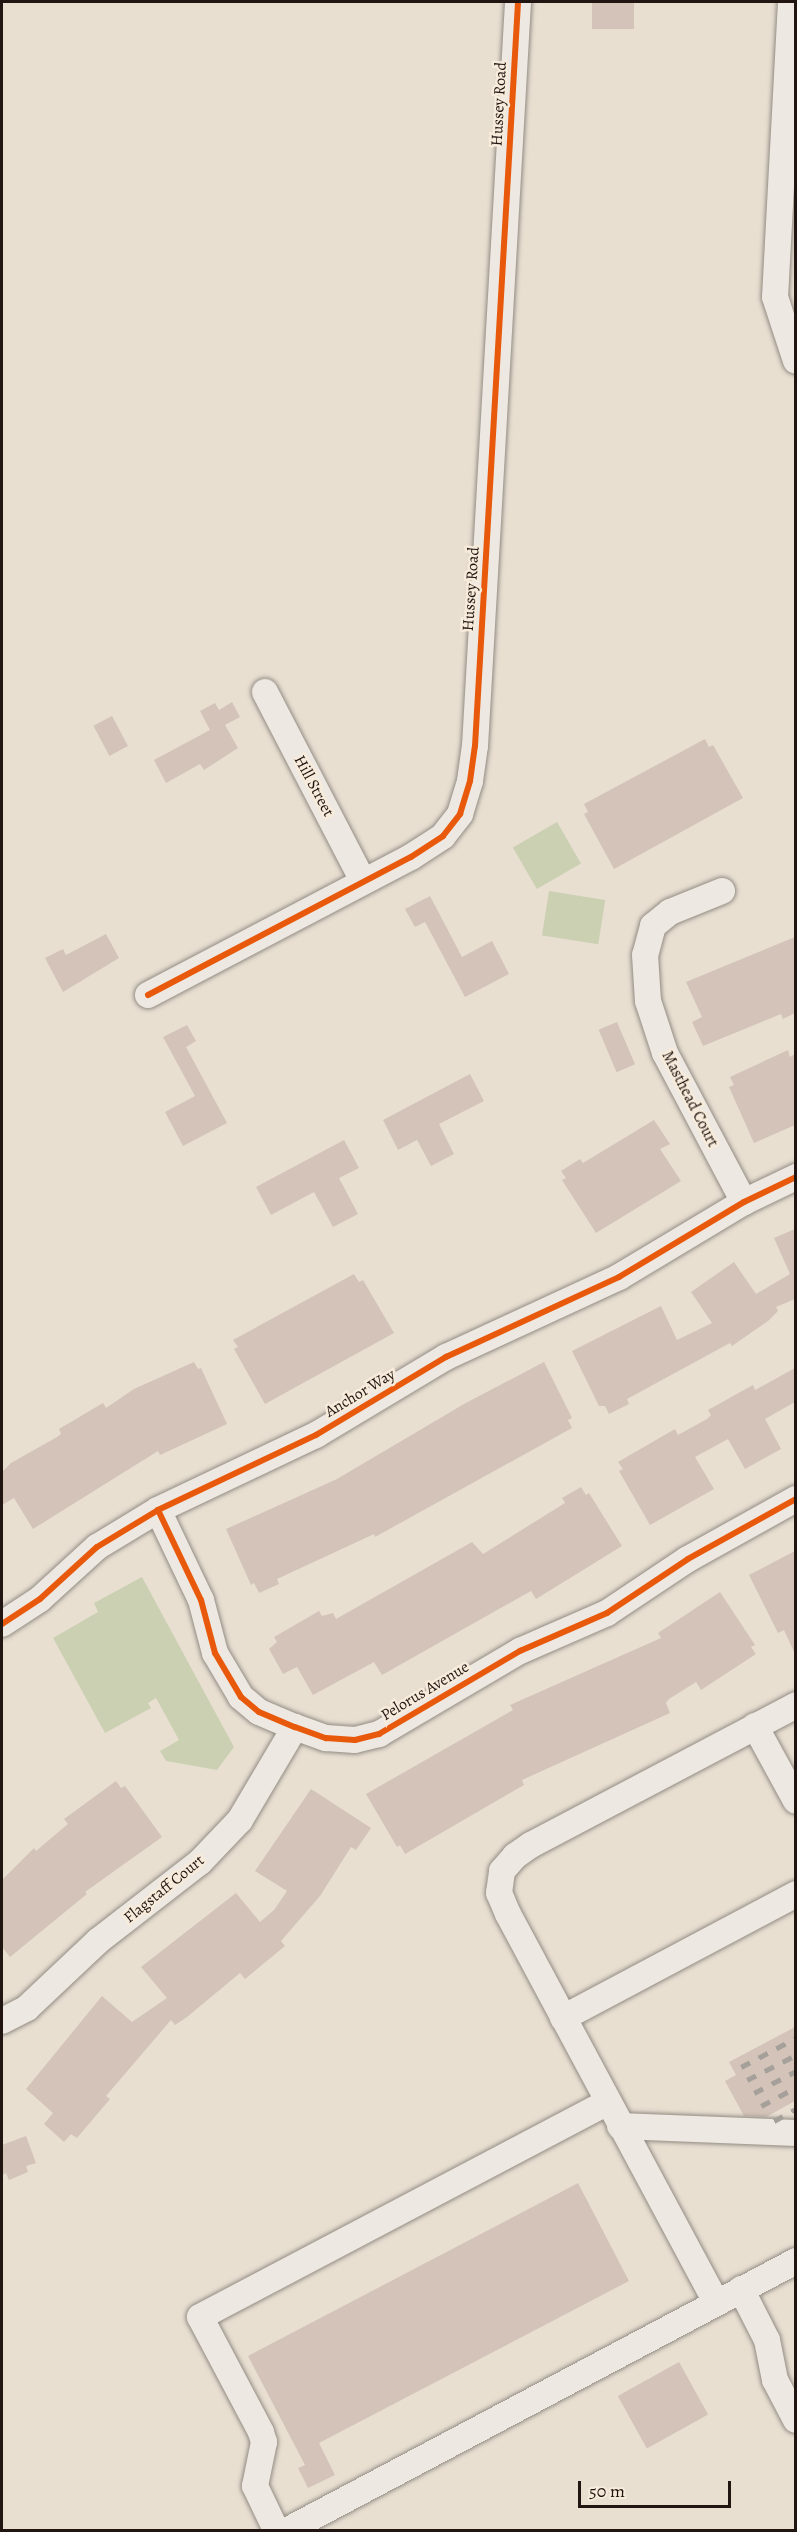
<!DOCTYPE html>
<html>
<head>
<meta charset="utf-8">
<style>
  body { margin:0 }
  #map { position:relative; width:797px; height:2532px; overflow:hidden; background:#e8dfd1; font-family:Alegreya,serif }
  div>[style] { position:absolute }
  .green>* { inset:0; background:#cbd0b3; transform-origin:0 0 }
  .building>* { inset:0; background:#d3c3b8; transform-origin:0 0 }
  .roads { filter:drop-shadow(0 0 2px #938c84) drop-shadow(0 0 2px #938c84) }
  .minor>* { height:26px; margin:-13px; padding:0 13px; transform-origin:13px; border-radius:13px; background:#ede8e1 }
  .rail>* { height:4.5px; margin-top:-2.25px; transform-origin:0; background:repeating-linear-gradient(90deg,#a6a09b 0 10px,transparent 0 20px) }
  .cycleway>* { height:6px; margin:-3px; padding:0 3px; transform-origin:3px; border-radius:3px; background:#e8590c }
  span { translate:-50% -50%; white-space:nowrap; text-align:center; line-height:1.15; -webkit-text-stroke:5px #f7ebdb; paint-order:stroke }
  .street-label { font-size:16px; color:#201510 }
  .frame { position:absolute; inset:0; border:3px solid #201510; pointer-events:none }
  .scale { position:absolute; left:578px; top:2481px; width:153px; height:27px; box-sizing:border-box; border:3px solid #201510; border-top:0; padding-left:8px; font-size:18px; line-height:21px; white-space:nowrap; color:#201510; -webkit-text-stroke:4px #f7ebdb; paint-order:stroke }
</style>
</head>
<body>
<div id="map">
  <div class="green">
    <i style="left:557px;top:822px;width:48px;height:51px;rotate:60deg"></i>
    <i style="left:549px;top:891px;width:57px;height:45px;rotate:9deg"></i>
    <i style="clip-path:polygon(142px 1577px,234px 1747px,217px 1770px,166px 1761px,160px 1751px,179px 1740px,156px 1698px,148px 1703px,151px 1708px,105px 1733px,53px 1638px,98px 1612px,94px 1603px)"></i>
  </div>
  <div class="building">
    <i style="left:592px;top:2px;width:42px;height:27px"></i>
    <i style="clip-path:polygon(232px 702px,240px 717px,225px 725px,238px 748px,204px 770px,200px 764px,166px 783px,154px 760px,210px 730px,200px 711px,215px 703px,219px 710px)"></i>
    <i style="left:112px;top:716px;width:34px;height:21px;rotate:62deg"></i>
    <i style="clip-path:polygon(705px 739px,709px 747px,713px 745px,743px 798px,614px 869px,584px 814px,588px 812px,584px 804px)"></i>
    <i style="clip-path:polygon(430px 896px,462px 957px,492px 941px,509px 974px,465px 997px,425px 922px,415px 927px,405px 909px)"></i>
    <i style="clip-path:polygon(106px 934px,119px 958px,63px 992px,45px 958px,63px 949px,66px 955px)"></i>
    <i style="clip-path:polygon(795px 937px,795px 1013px,783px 1019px,781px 1014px,703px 1046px,692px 1022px,702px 1017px,686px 982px)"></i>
    <i style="left:617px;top:1022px;width:46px;height:20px;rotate:67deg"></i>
    <i style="clip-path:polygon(187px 1025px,196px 1041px,186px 1047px,227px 1123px,183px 1146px,165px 1112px,195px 1096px,163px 1037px)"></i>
    <i style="clip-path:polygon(788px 1050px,790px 1057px,795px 1054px,795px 1125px,754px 1143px,729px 1087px,734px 1085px,730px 1077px)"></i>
    <i style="clip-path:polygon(470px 1074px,484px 1101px,439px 1124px,454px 1154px,431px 1166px,417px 1140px,398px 1150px,383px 1120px)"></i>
    <i style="clip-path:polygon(654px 1120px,670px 1144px,660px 1149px,681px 1181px,596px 1233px,562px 1180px,566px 1178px,561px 1171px,580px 1159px,583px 1163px)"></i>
    <i style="clip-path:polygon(344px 1140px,359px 1168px,339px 1178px,358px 1214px,333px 1227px,314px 1192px,271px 1215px,256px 1187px)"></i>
    <i style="clip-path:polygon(795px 1229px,795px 1299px,776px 1307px,778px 1311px,768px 1321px,732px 1346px,730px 1343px,627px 1399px,629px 1404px,609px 1414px,605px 1406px,599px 1406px,572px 1351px,661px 1306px,677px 1340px,712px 1323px,691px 1292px,734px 1262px,756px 1294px,790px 1274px,774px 1238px)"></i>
    <i style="clip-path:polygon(354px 1274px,359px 1282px,363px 1280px,394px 1333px,265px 1404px,234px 1349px,238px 1347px,233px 1340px)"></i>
    <i style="clip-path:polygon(194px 1362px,198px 1369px,201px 1368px,227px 1424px,160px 1455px,158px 1451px,33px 1529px,14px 1498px,2px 1505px,2px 1472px,11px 1463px,57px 1437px,61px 1434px,59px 1429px,103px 1403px,106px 1408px,134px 1389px)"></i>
    <i style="clip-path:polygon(544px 1362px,572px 1418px,568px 1420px,572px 1428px,375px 1537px,374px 1534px,277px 1579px,279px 1584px,259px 1593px,254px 1583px,251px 1585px,226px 1529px,337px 1479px,464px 1404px)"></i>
    <i style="clip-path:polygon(795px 1368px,795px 1402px,765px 1419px,781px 1449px,745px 1469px,728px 1439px,695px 1457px,714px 1489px,650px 1525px,619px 1471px,623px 1469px,618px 1462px,675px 1429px,678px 1435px,707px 1419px,711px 1415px,708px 1410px,753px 1385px,755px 1390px)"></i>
    <i style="clip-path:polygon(581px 1487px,586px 1495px,589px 1493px,622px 1546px,536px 1599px,531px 1591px,382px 1675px,374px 1662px,313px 1695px,297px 1667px,283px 1674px,269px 1649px,277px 1642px,274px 1637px,319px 1611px,322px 1616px,333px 1613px,336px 1619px,472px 1542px,483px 1554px,565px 1503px,562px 1498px)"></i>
    <i style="clip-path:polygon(795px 1551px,795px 1654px,784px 1630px,778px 1633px,749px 1575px)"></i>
    <i style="clip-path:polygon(720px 1592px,755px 1645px,751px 1647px,756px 1654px,701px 1690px,696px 1682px,669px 1699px,666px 1703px,670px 1713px,522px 1780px,524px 1785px,405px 1854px,400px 1845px,397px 1847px,366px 1794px,513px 1710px,510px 1705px,661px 1638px,658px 1633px)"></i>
    <i style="clip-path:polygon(116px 1781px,121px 1788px,125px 1786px,162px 1837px,85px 1892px,87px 1894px,10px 1957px,2px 1947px,2px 1880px,34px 1848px,36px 1851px,68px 1824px,64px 1819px)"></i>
    <i style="clip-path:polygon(311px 1789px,371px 1828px,356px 1850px,351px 1847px,320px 1896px,281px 1941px,285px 1946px,245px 1979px,240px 1973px,187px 2017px,175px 2025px,171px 2020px,106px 2096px,110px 2099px,77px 2138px,71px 2134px,64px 2142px,44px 2124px,53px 2113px,26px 2089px,102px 1996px,132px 2022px,167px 1998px,141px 1967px,236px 1893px,260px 1922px,274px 1910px,287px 1891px,255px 1871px)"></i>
    <i style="clip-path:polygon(795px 2027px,795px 2101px,766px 2117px,744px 2116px,725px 2081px,736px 2075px,729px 2062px)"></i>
    <i style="clip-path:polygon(26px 2136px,36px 2163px,26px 2166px,28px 2172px,9px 2180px,6px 2173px,2px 2175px,2px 2145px)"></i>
    <i style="clip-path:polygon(578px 2183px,629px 2281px,319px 2443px,335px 2475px,308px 2488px,298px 2468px,305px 2465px,248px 2356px)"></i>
    <i style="left:679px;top:2362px;width:60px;height:70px;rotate:61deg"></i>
  </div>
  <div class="roads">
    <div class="minor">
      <i style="left:791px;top:2px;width:295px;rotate:93.1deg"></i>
      <i style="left:775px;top:297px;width:67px;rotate:71.8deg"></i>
      <i style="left:265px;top:692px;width:211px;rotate:62.6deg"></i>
      <i style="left:722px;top:891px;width:56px;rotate:158deg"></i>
      <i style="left:670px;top:912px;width:22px;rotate:141deg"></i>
      <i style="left:653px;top:926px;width:30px;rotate:105deg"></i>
      <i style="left:645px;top:955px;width:46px;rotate:86.3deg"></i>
      <i style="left:648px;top:1001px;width:55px;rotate:71.9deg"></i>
      <i style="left:665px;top:1053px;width:169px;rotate:62.1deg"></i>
      <i style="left:148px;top:995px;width:297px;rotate:-27.7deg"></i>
      <i style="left:411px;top:857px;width:38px;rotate:-33deg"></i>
      <i style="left:443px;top:836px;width:28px;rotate:-52deg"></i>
      <i style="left:460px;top:814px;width:34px;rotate:-73deg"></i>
      <i style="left:470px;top:781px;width:35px;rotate:-82deg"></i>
      <i style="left:475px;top:746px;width:745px;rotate:-86.69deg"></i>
      <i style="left:158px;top:1510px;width:100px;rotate:64.5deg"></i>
      <i style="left:201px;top:1600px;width:55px;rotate:75.2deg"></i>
      <i style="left:215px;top:1653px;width:51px;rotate:59.4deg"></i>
      <i style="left:241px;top:1697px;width:23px;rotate:40deg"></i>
      <i style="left:259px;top:1712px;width:39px;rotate:23deg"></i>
      <i style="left:295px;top:1727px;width:33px;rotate:20deg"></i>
      <i style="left:326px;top:1738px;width:29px;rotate:4deg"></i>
      <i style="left:355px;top:1740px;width:25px;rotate:-14deg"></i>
      <i style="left:379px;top:1734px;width:164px;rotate:-30.5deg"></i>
      <i style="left:520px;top:1651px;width:95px;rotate:-23.6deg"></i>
      <i style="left:607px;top:1613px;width:97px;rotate:-33.7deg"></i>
      <i style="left:688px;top:1559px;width:124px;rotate:-29.1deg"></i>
      <i style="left:2px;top:1624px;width:45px;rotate:-33.3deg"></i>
      <i style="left:40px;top:1599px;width:77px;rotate:-42.4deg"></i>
      <i style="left:97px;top:1547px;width:71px;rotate:-31.2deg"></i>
      <i style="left:158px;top:1510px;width:175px;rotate:-25.4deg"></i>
      <i style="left:316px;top:1435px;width:152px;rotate:-31deg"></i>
      <i style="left:446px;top:1357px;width:191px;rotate:-24.8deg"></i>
      <i style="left:619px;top:1277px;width:146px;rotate:-31deg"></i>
      <i style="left:744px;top:1202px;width:58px;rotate:-25.7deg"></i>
      <i style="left:755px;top:1726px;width:85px;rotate:61.3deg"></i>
      <i style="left:563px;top:2018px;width:264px;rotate:-28deg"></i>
      <i style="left:2px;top:2021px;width:28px;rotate:-27deg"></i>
      <i style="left:27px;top:2008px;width:98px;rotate:-43.3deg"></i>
      <i style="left:98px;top:1941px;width:129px;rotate:-37.8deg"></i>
      <i style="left:200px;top:1862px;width:58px;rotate:-46.4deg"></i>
      <i style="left:240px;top:1820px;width:108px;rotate:-59.4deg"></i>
      <i style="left:620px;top:2126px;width:176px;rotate:2.3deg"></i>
      <i style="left:741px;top:2289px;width:57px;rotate:63deg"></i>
      <i style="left:767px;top:2340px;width:41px;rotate:78.7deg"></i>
      <i style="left:775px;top:2380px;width:45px;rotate:62.3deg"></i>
      <i style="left:716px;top:2302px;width:440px;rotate:-118.2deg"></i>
      <i style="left:508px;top:1914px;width:23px;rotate:-113deg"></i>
      <i style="left:499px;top:1893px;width:22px;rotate:-82deg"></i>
      <i style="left:502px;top:1871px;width:20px;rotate:-49deg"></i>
      <i style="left:515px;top:1856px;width:19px;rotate:-35deg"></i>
      <i style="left:531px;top:1845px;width:300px;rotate:-27.8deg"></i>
      <i style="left:276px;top:2530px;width:49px;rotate:-115.5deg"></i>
      <i style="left:255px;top:2486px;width:45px;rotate:-78.4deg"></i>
      <i style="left:264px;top:2442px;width:10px;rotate:-107deg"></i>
      <i style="left:261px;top:2432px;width:130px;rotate:-117.9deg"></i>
      <i style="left:200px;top:2317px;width:460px;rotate:-27.8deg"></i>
      <i style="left:288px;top:2530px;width:575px;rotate:-27.9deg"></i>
    </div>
  </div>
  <div class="rail">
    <i style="left:741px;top:2067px;width:62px;rotate:-27.8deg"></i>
    <i style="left:747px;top:2080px;width:55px;rotate:-27deg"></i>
    <i style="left:754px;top:2093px;width:47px;rotate:-27.6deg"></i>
    <i style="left:761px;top:2106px;width:40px;rotate:-28deg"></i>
    <i style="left:774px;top:2121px;width:25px;rotate:-29deg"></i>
  </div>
  <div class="cycleway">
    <i style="left:148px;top:995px;width:297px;rotate:-27.7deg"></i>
    <i style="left:411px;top:857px;width:38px;rotate:-33deg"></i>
    <i style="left:443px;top:836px;width:28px;rotate:-52deg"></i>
    <i style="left:460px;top:814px;width:34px;rotate:-73deg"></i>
    <i style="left:470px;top:781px;width:35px;rotate:-82deg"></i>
    <i style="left:475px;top:746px;width:745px;rotate:-86.69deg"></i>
    <i style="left:158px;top:1510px;width:100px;rotate:64.5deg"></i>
    <i style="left:201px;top:1600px;width:55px;rotate:75.2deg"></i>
    <i style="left:215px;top:1653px;width:51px;rotate:59.4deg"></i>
    <i style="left:241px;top:1697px;width:23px;rotate:40deg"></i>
    <i style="left:259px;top:1712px;width:39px;rotate:23deg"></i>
    <i style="left:295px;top:1727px;width:33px;rotate:20deg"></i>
    <i style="left:326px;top:1738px;width:29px;rotate:4deg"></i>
    <i style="left:355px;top:1740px;width:25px;rotate:-14deg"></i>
    <i style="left:379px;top:1734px;width:164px;rotate:-30.5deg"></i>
    <i style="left:520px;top:1651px;width:95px;rotate:-23.6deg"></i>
    <i style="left:607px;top:1613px;width:97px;rotate:-33.7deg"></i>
    <i style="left:688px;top:1559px;width:124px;rotate:-29.1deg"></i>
    <i style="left:2px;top:1624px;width:45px;rotate:-33.3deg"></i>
    <i style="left:40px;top:1599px;width:77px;rotate:-42.4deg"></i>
    <i style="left:97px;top:1547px;width:71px;rotate:-31.2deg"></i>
    <i style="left:158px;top:1510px;width:175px;rotate:-25.4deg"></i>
    <i style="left:316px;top:1435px;width:152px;rotate:-31deg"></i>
    <i style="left:446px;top:1357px;width:191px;rotate:-24.8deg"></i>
    <i style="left:619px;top:1277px;width:146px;rotate:-31deg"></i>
    <i style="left:744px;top:1202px;width:58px;rotate:-25.7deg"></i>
  </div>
  <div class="street-label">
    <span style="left:499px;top:104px;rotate:-87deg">Hussey Road</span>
    <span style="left:471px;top:589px;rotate:-86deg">Hussey Road</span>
    <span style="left:314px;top:786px;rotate:62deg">Hill Street</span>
    <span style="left:690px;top:1099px;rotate:63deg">Masthead Court</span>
    <span style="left:360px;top:1393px;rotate:-31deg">Anchor Way</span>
    <span style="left:425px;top:1691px;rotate:-31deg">Pelorus Avenue</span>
    <span style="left:164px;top:1889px;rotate:-39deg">Flagstaff Court</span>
  </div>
  <div class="frame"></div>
  <div class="scale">50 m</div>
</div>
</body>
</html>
